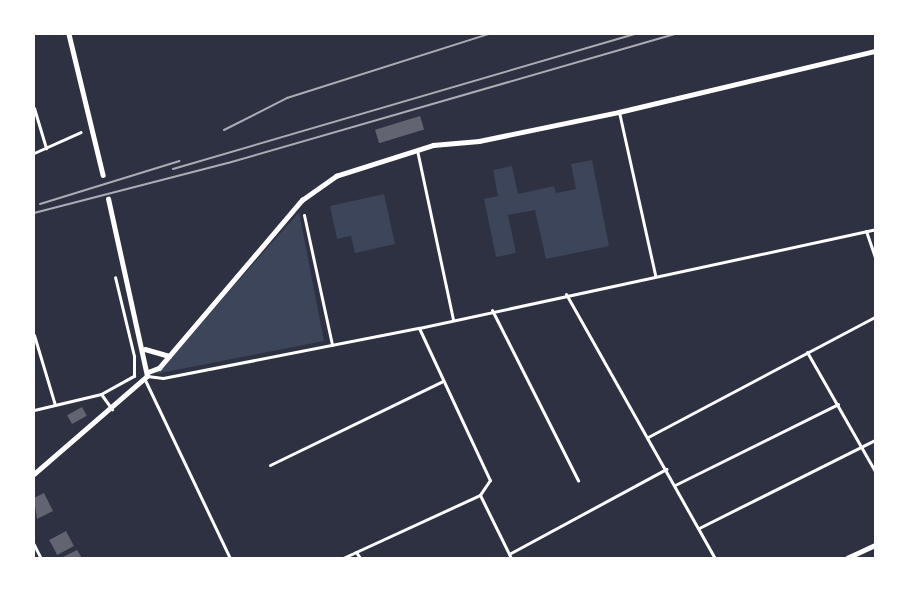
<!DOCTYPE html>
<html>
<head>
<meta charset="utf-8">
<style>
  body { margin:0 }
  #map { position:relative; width:909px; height:592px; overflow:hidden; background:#2d3142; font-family:"DejaVu Sans",sans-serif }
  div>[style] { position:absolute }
  .green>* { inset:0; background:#3c4559 }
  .building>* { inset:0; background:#626471; transform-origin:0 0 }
  .pedestrian>* { height:2.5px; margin:-1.25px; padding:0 1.25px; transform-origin:1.25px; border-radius:1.25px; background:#fff }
  .minor>* { height:3px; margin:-1.5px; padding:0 1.5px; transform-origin:1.5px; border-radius:1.5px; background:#fff }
  .tertiary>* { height:4.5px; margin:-2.25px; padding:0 2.25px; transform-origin:2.25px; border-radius:2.25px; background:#fff }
  .secondary>* { height:4.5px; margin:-2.25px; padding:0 2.25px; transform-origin:2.25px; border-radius:2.25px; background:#fff }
  .rail>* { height:2px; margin:-1px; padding:0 1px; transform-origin:1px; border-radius:1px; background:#abadb3 }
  span { translate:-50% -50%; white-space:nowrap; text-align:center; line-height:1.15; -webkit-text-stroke:4px #fff; paint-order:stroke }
  .frame { position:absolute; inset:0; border:35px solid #fff; pointer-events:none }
</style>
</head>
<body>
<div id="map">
  <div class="green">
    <i style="clip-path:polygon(592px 160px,609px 246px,546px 259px,535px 210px,508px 215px,516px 253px,496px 257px,484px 199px,498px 196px,493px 170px,512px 166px,518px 194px,554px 186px,556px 193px,576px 189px,571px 164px)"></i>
    <i style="clip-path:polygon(384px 194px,395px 244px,355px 253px,351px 236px,337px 239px,330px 206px)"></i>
    <i style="clip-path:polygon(299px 212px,324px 341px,156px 374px)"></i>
  </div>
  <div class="building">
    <i style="left:420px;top:116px;width:14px;height:47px;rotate:73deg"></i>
    <i style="left:82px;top:407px;width:10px;height:17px;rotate:61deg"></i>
    <i style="clip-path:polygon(44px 493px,53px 511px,37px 519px,34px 498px)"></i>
    <i style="left:66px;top:531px;width:17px;height:19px;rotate:62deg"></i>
    <i style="clip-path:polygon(77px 550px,82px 558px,61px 558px)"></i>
  </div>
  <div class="pedestrian">
    <i style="left:34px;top:544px;width:16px;rotate:63deg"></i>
  </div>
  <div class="minor">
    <i style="left:34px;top:108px;width:42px;rotate:73.3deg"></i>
    <i style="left:619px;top:112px;width:167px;rotate:77.5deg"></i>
    <i style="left:417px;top:150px;width:173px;rotate:78deg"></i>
    <i style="left:34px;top:153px;width:51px;rotate:-24.1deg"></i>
    <i style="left:304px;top:215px;width:133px;rotate:77.8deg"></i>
    <i style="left:866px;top:231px;width:28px;rotate:71deg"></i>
    <i style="left:566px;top:294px;width:303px;rotate:60.6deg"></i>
    <i style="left:492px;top:310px;width:191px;rotate:63.2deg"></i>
    <i style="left:419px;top:328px;width:168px;rotate:65deg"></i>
    <i style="left:490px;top:480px;width:18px;rotate:124deg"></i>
    <i style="left:34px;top:335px;width:73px;rotate:73.3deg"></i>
    <i style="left:807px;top:352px;width:137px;rotate:60.3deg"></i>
    <i style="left:147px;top:376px;width:16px;rotate:7deg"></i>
    <i style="left:163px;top:378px;width:261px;rotate:-11.1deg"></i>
    <i style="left:419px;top:328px;width:467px;rotate:-12.2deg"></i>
    <i style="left:145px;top:380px;width:197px;rotate:64.5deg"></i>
    <i style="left:101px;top:394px;width:19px;rotate:54deg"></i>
    <i style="left:34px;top:410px;width:69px;rotate:-13.4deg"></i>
    <i style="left:101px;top:394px;width:38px;rotate:-29deg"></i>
    <i style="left:134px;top:376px;width:20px;rotate:-90deg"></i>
    <i style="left:134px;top:356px;width:81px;rotate:-103.5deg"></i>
    <i style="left:648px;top:437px;width:257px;rotate:-27.9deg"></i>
    <i style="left:270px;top:465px;width:192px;rotate:-25.9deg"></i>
    <i style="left:675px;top:485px;width:182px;rotate:-26.4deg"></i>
    <i style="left:480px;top:495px;width:70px;rotate:63.8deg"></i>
    <i style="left:699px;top:528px;width:197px;rotate:-26.6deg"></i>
    <i style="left:356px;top:552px;width:7px;rotate:56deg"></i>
    <i style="left:509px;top:554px;width:179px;rotate:-28.4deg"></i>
    <i style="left:343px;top:558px;width:151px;rotate:-24.7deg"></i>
  </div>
  <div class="tertiary">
    <i style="left:148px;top:372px;width:12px;rotate:-20deg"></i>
    <i style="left:159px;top:368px;width:221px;rotate:-49.6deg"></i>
    <i style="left:302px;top:200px;width:42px;rotate:-35.2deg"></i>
    <i style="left:336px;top:176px;width:102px;rotate:-17.7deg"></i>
    <i style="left:433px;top:145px;width:46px;rotate:-5deg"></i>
    <i style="left:479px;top:141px;width:143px;rotate:-11.7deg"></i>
    <i style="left:619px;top:112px;width:263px;rotate:-13.4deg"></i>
    <i style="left:847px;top:558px;width:31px;rotate:-25deg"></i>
  </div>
  <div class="secondary">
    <i style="left:69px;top:34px;width:145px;rotate:76.4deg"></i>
    <i style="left:145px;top:349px;width:25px;rotate:16deg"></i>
    <i style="left:34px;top:474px;width:150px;rotate:-40.9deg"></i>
    <i style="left:147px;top:376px;width:181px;rotate:-102.4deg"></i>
  </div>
  <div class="rail">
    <i style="left:224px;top:130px;width:71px;rotate:-26.9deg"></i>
    <i style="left:287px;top:98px;width:212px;rotate:-17.6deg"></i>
    <i style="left:173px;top:169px;width:482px;rotate:-16.3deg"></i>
    <i style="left:40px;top:204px;width:146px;rotate:-17.1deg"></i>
    <i style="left:34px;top:213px;width:200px;rotate:-14.5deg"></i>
    <i style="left:228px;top:163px;width:466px;rotate:-16.1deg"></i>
  </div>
  <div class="frame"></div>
</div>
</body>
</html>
